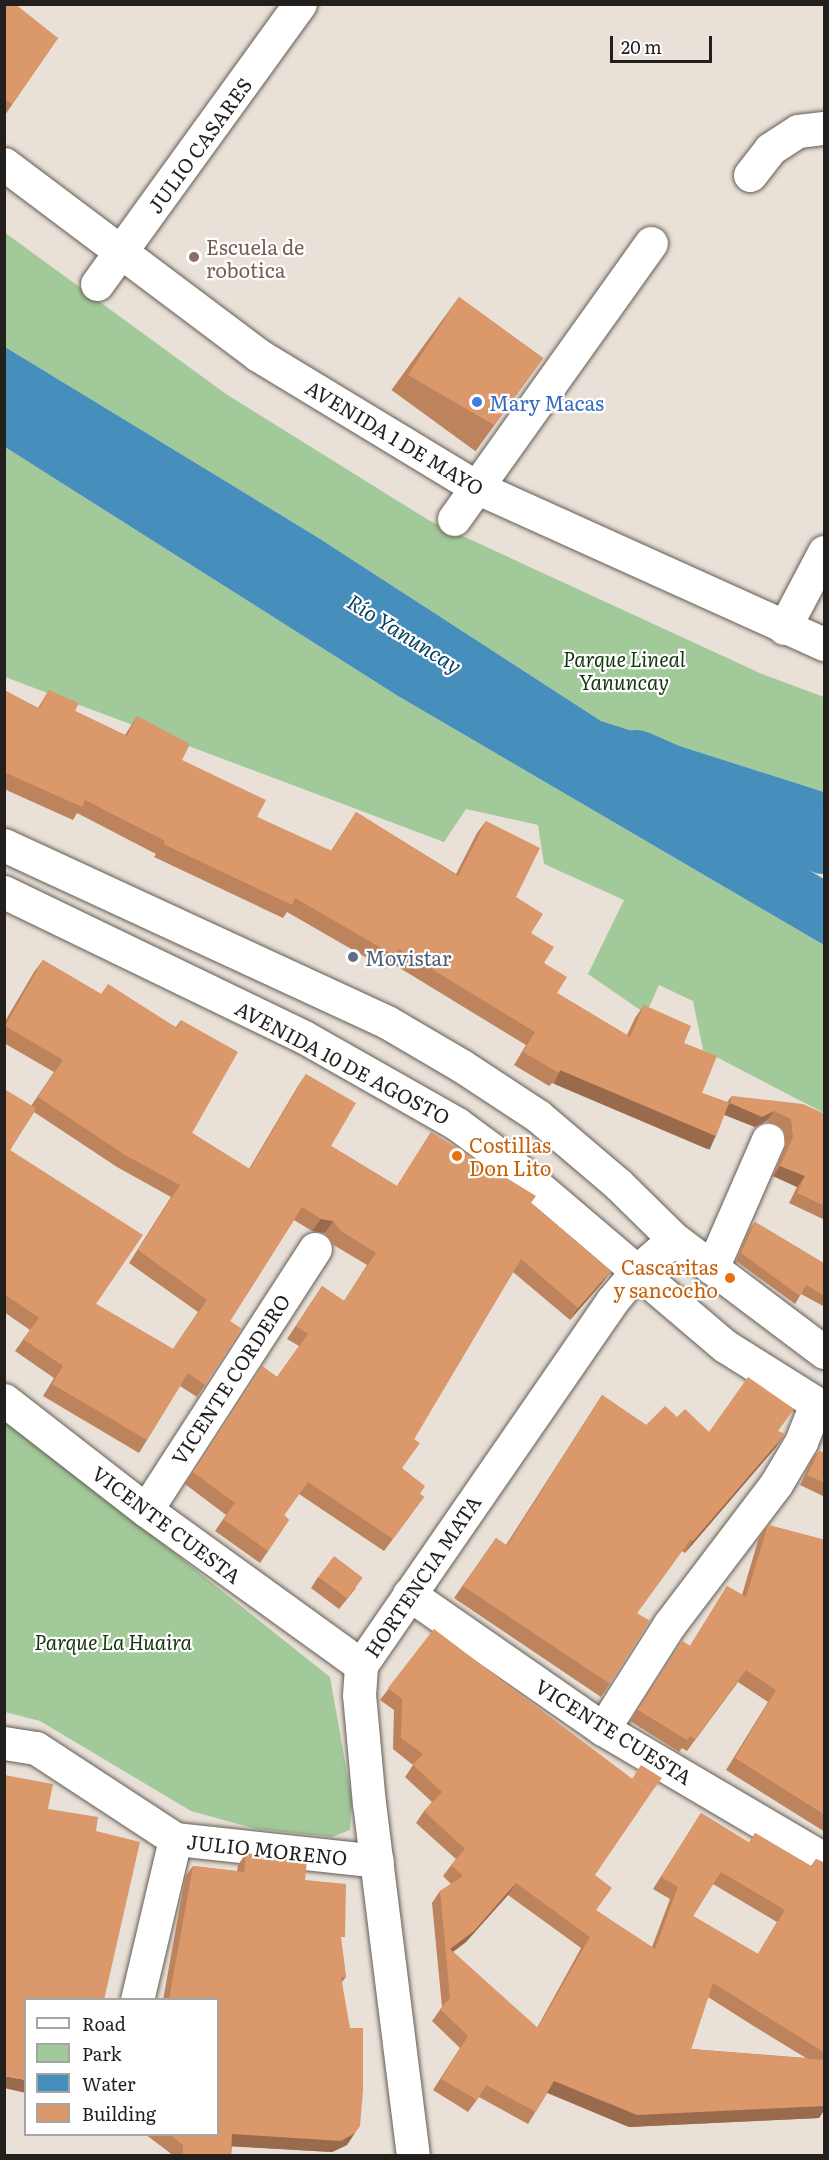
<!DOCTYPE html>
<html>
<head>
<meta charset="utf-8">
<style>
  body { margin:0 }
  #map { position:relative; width:829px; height:2160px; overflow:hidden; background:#e9e0d7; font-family:Literata,serif }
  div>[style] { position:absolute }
  .green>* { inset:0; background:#a2c999 }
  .water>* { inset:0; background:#468ebc }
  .river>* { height:62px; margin:-31px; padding:0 31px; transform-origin:31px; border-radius:31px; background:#468ebc }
  .roads { filter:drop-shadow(0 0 2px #645d55) drop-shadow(0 0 2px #645d55) }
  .minor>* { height:33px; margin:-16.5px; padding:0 16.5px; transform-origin:16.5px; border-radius:16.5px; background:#fff }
  .major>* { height:33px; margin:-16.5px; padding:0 16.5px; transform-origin:16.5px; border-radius:16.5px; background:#fff }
  .wall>* { inset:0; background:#bc835c; transform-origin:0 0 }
  .shaded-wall>* { inset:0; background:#996a4b; transform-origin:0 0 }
  .building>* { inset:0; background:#db986b; transform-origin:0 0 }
  .dots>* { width:16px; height:16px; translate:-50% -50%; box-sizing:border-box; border:3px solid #fff; border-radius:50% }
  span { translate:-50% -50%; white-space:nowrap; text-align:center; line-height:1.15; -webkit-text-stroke:4.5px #fff; paint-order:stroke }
  .street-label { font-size:20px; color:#221f1c }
  .education-label { font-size:20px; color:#785e54 }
  .left { translate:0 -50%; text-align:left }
  .shop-label { font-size:20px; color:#366cbe }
  .park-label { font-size:20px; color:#14360c; font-style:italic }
  .service-label { font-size:20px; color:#4e5e75 }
  .food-label { font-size:20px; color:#c56008 }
  .right { translate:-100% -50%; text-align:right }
  .water-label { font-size:21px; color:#094464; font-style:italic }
  .frame { position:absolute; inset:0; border:6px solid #221f1c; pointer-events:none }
  .legend { position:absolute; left:24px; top:1998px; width:195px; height:138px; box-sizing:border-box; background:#fff; border:2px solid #a7a5a4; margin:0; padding:8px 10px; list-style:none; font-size:18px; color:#221f1c }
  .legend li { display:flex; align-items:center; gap:12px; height:30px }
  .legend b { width:30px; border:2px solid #a7a5a4 }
  .scale { position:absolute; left:610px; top:36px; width:102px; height:27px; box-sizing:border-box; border:3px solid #221f1c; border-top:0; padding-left:8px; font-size:18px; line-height:21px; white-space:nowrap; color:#221f1c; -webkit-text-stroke:4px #fff; paint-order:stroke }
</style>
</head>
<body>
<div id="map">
  <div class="green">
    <i style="clip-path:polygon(4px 232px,226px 394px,430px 521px,762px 674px,824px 697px,824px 792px,601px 721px,317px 537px,5px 347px)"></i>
    <i style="clip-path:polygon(5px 447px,398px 696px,824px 945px,824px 1113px,703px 1050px,693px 1001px,659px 985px,646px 1014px,588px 974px,624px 900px,544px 864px,538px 825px,466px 809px,444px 842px,5px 677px)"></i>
    <i style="clip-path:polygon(5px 1418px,330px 1677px,352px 1801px,350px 1830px,332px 1837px,256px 1829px,191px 1811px,40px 1721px,5px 1712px)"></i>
  </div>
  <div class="water">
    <i style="clip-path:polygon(5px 347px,317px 537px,601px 721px,824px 792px,824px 811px,758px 796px,696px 794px,690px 801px,824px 879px,824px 945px,398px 696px,5px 447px)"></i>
  </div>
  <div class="river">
    <i style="left:636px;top:761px;width:205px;rotate:23.6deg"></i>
  </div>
  <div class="roads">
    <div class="minor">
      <i style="left:750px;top:175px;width:33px;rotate:-52deg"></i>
      <i style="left:770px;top:149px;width:33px;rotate:-33deg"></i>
      <i style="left:798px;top:131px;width:26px;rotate:-7deg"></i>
      <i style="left:97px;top:284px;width:346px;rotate:-54.1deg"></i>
      <i style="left:454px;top:519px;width:339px;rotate:-54.5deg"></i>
      <i style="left:784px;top:628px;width:86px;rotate:-62.2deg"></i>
      <i style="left:712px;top:1268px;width:140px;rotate:-66.4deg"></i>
      <i style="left:4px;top:1400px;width:180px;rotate:37.8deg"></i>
      <i style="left:146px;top:1510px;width:265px;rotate:35.8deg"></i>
      <i style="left:146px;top:1510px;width:311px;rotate:-57.1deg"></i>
      <i style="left:409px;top:1594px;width:236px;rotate:34.8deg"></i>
      <i style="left:603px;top:1729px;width:256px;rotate:30.5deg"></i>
      <i style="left:603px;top:1729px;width:123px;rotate:-57.6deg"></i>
      <i style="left:669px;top:1625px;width:177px;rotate:-52.8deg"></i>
      <i style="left:776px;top:1484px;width:49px;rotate:-59.2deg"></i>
      <i style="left:801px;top:1442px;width:41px;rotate:-68.5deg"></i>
      <i style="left:4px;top:1743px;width:32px;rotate:9deg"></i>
      <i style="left:36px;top:1748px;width:166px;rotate:33.2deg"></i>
      <i style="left:175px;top:1839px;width:203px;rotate:6.2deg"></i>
      <i style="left:137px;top:2000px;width:165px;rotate:-76.7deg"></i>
      <i style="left:413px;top:2156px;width:355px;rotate:-97.1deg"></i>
      <i style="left:369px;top:1804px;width:109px;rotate:-95.2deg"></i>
      <i style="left:359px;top:1695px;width:30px;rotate:-86deg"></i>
      <i style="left:361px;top:1665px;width:442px;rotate:-55.4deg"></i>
      <i style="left:612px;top:1301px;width:38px;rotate:-50deg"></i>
      <i style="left:636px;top:1272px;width:50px;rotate:-41deg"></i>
    </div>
    <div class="major">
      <i style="left:4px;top:164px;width:318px;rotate:36.9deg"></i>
      <i style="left:258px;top:355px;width:255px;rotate:31.2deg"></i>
      <i style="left:476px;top:487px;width:382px;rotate:24.3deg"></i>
      <i style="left:4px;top:845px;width:422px;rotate:24.8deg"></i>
      <i style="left:387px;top:1022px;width:87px;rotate:30.4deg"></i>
      <i style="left:462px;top:1066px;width:91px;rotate:33.3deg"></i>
      <i style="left:538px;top:1116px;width:105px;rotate:40.4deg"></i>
      <i style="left:618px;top:1184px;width:78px;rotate:44.5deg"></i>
      <i style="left:674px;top:1239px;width:188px;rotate:37deg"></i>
      <i style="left:4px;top:892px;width:333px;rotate:25.8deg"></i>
      <i style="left:304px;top:1037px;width:176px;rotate:29.6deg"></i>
      <i style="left:457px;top:1124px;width:67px;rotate:36.5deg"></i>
      <i style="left:511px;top:1164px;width:281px;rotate:40.4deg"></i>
      <i style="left:725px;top:1346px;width:117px;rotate:32.1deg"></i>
    </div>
  </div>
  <div class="wall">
    <i style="clip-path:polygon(4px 4px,58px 38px,5px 115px)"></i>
    <i style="left:459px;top:297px;width:104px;height:115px;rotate:36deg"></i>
    <i style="clip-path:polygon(4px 690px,38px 708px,49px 690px,75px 711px,125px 735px,137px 716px,182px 760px,257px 817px,331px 851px,356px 812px,456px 874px,477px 833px,486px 821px,516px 897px,557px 993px,627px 1035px,635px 1018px,644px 1005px,684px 1043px,702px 1093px,727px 1102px,732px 1096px,825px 1114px,825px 1220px,789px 1203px,797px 1187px,773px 1176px,785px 1147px,783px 1129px,766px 1121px,755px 1127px,724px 1115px,716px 1136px,707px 1149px,552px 1083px,549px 1086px,514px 1065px,526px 1045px,390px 962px,386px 969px,287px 912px,283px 918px,154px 857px,156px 854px,77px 813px,73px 820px,4px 789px)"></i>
    <i style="clip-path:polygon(evenodd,43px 960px,101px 994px,176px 1027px,181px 1020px,192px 1133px,249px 1169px,298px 1086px,306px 1074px,331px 1146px,397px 1186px,431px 1132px,531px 1203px,611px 1271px,602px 1283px,570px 1320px,513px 1272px,414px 1439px,402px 1468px,420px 1494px,424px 1497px,384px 1551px,299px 1494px,284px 1515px,289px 1520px,260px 1563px,215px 1531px,226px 1515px,185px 1484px,262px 1366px,277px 1377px,299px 1346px,287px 1339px,322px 1286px,344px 1301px,367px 1265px,332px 1244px,325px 1233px,312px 1231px,294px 1220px,230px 1321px,205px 1385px,197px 1397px,180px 1386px,147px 1440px,139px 1453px,43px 1396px,54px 1378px,15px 1351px,30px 1330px,4px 1312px,4px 1089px,31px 1106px,54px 1072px,4px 1043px,4px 1023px,34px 972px,43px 960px,34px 1112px,117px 1167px,171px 1197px,129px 1263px,198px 1312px,173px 1349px,96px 1304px,10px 1150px,34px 1112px)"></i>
    <i style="clip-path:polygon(755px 1222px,825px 1264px,825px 1307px,801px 1294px,795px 1304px,736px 1261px,749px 1230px)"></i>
    <i style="clip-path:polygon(602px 1395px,646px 1425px,677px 1417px,709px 1432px,778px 1431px,776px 1447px,685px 1553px,682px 1551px,637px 1613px,610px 1684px,601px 1697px,454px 1598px,496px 1538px,506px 1545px)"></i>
    <i style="clip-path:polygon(819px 1451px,825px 1453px,825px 1497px,800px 1485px,811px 1461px)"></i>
    <i style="clip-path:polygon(768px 1525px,825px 1540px,825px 1832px,726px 1770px,768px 1702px,738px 1682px,687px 1751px,682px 1748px,679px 1752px,630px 1721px,682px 1641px,690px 1646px,727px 1586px,742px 1595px,759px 1537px)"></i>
    <i style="clip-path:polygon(318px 1577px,356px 1588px,339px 1609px,311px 1588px)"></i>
    <i style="clip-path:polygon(evenodd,434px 1629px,595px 1875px,596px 1911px,652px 1947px,670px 1899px,653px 1889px,701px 1813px,749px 1843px,755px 1833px,811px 1866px,816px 1859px,825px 1863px,825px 2109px,819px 2118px,629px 2127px,547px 2093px,528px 2124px,479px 2097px,468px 2112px,433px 2090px,460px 2048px,432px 2021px,442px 2007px,432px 1903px,440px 1891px,451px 1884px,443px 1876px,456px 1859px,416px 1823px,424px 1811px,432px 1802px,405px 1777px,413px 1765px,393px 1749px,394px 1710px,380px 1700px,434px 1629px,713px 1884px,777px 1922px,758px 1954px,693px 1916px,713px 1884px,434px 1629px,508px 1895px,581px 1948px,537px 2028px,453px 1952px,466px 1942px,508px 1895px,434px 1629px,708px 1997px,752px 2025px,806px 2058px,691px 2049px,708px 1997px)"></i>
    <i style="clip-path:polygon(246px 1853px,305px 1880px,341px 1942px,346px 1977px,342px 1982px,347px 2145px,332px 2152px,232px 2146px,231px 2156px,174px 2156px,145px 2134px,218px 2134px,218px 2000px,163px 2000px,185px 1877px,193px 1866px,237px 1871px,238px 1865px)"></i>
  </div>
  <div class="shaded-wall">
    <i style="left:560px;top:1070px;width:169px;height:15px;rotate:23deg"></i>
    <i style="clip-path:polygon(730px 1103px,774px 1111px,766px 1121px,755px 1127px,723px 1114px)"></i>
    <i style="clip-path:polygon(780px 1166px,805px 1176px,797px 1187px,773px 1176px)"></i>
    <i style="clip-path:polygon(321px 1219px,333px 1221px,325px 1233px,312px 1231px)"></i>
    <i style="clip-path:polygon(611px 1271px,602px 1283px,570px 1320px,578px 1308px)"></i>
    <i style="clip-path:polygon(785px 1434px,776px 1447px,685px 1553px,693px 1541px)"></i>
    <i style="clip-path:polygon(516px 1883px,508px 1895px,466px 1942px,446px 1957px,450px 1949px)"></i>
    <i style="clip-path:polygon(4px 2076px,26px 2080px,26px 2093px,4px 2088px)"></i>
    <i style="clip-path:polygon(554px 2081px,825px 2106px,825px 2109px,819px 2118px,629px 2127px,546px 2092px)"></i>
    <i style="clip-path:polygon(355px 2133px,347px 2145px,332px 2152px,224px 2146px,232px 2134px)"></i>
  </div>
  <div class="building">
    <i style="clip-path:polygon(4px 4px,15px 4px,58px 38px,12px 104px,4px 99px)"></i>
    <i style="clip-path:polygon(459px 297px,543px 358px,494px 425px,408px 375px)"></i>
    <i style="clip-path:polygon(4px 690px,39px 709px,49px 690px,79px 703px,75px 711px,127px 736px,137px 716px,190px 744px,182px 760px,266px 800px,257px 817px,332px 851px,356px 812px,458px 876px,486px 821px,540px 848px,516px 897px,543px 914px,531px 933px,554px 947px,544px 963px,567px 977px,557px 993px,630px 1037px,644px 1005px,691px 1026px,684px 1043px,717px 1056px,702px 1093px,729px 1103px,716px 1136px,560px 1070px,559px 1073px,523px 1052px,535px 1032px,399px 949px,395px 956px,295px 898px,292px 905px,163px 844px,165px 841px,85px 800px,82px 807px,4px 772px)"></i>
    <i style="clip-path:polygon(43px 960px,101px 994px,108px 984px,177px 1028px,181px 1020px,238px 1052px,192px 1133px,250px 1169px,306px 1074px,356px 1103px,331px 1146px,397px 1186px,431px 1132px,536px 1196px,531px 1203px,611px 1271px,578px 1308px,521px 1259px,414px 1439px,420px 1443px,402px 1468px,425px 1486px,420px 1494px,424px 1497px,393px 1539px,308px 1482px,284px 1515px,289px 1520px,268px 1551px,223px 1519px,235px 1503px,193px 1472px,262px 1366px,277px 1377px,308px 1334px,296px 1326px,322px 1286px,344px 1301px,376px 1253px,341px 1231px,333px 1221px,321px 1219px,302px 1207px,230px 1321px,242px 1329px,205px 1385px,188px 1373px,147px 1440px,52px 1384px,63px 1366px,23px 1339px,39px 1318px,4px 1294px,4px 1089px,36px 1108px,10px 1150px,143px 1235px,96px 1304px,173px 1349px,207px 1300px,138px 1250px,180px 1185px,125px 1155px,38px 1097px,63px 1060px,5px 1026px)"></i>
    <i style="clip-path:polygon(732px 1096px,803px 1104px,825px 1114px,825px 1206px,797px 1193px,805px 1176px,780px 1166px,793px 1137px,791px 1119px,774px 1111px,762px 1117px,730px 1103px)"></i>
    <i style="clip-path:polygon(755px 1222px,825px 1264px,825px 1296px,806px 1285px,800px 1296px,741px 1253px)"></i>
    <i style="clip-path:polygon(748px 1377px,794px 1409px,778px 1431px,785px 1434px,693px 1541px,691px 1539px,637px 1613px,650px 1621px,610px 1684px,463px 1586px,496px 1538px,507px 1546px,602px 1395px,646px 1425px,665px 1406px,677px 1417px,685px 1409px,709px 1432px)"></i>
    <i style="clip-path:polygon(819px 1451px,825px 1453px,825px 1483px,807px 1475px)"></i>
    <i style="clip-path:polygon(768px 1525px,825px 1540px,825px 1815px,735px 1758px,776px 1690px,746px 1670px,695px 1739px,690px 1736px,687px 1740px,638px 1710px,682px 1641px,690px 1646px,727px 1586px,746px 1597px)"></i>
    <i style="left:334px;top:1556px;width:36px;height:26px;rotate:37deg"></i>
    <i style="clip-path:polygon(evenodd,434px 1629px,651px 1793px,595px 1875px,612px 1888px,596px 1910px,655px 1949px,678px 1887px,661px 1877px,701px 1813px,750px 1843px,755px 1833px,812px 1867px,816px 1859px,825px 1863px,825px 2053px,713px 1983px,691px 2049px,825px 2060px,825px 2106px,637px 2115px,554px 2081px,536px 2112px,486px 2085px,477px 2100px,441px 2079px,468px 2036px,440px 2009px,450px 1998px,440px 1891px,463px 1876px,451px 1865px,465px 1849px,424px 1811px,442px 1792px,413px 1765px,423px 1754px,401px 1738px,402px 1699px,388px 1688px,434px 1629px,721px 1872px,785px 1910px,758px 1954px,693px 1916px,721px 1872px,434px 1629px,516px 1883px,590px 1937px,538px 2028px,450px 1949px,474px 1931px,516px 1883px)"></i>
    <i style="clip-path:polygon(641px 1765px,662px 1778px,651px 1793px,632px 1779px)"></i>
    <i style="clip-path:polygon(4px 1775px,53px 1784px,48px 1809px,98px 1817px,96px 1831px,140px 1842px,104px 2000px,26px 2000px,26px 2080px,4px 2076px)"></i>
    <i style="clip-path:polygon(246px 1853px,307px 1860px,305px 1880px,346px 1884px,345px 1937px,341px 1937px,346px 1977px,341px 1977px,350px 2028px,363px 2028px,363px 2091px,360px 2126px,355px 2133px,341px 2141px,232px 2134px,231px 2156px,183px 2156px,183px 2145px,169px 2134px,218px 2134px,218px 2000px,169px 1999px,193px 1866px,244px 1872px)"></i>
  </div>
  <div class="dots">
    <i style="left:194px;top:257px;background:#8d6e63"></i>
    <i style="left:477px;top:402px;background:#3f7fe0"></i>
    <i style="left:353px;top:957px;background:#5c6f8a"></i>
    <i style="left:457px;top:1156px;background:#e8710a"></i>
    <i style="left:730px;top:1278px;background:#e8710a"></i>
  </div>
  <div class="street-label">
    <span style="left:199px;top:145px;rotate:-54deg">JULIO CASARES</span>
    <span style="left:395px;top:437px;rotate:31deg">AVENIDA 1 DE MAYO</span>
    <span style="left:343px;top:1062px;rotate:28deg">AVENIDA 10 DE AGOSTO</span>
    <span style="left:230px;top:1379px;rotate:-57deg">VICENTE CORDERO</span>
    <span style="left:167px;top:1524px;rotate:37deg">VICENTE CUESTA</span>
    <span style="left:422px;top:1576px;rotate:-56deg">HORTENCIA MATA</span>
    <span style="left:614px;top:1731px;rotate:32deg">VICENTE CUESTA</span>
    <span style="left:267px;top:1849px;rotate:6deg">JULIO MORENO</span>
  </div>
  <div class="education-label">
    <span class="left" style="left:206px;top:258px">Escuela de<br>robotica</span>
  </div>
  <div class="shop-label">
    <span class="left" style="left:489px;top:402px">Mary Macas</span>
  </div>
  <div class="park-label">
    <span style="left:624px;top:670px">Parque Lineal<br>Yanuncay</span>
    <span style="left:113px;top:1641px">Parque La Huaira</span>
  </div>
  <div class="service-label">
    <span class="left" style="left:365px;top:957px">Movistar</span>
  </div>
  <div class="food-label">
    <span class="left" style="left:469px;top:1156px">Costillas<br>Don Lito</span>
    <span class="right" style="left:718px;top:1278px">Cascaritas<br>y sancocho</span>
  </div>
  <div class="water-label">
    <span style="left:405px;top:633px;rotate:32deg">Río Yanuncay</span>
  </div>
  <div class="frame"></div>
  <ul class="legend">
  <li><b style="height:8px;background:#fff"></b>Road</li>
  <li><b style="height:16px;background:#a2c999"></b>Park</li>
  <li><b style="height:16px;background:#468ebc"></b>Water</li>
  <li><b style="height:16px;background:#db986b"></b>Building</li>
  </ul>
  <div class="scale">20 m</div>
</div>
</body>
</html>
